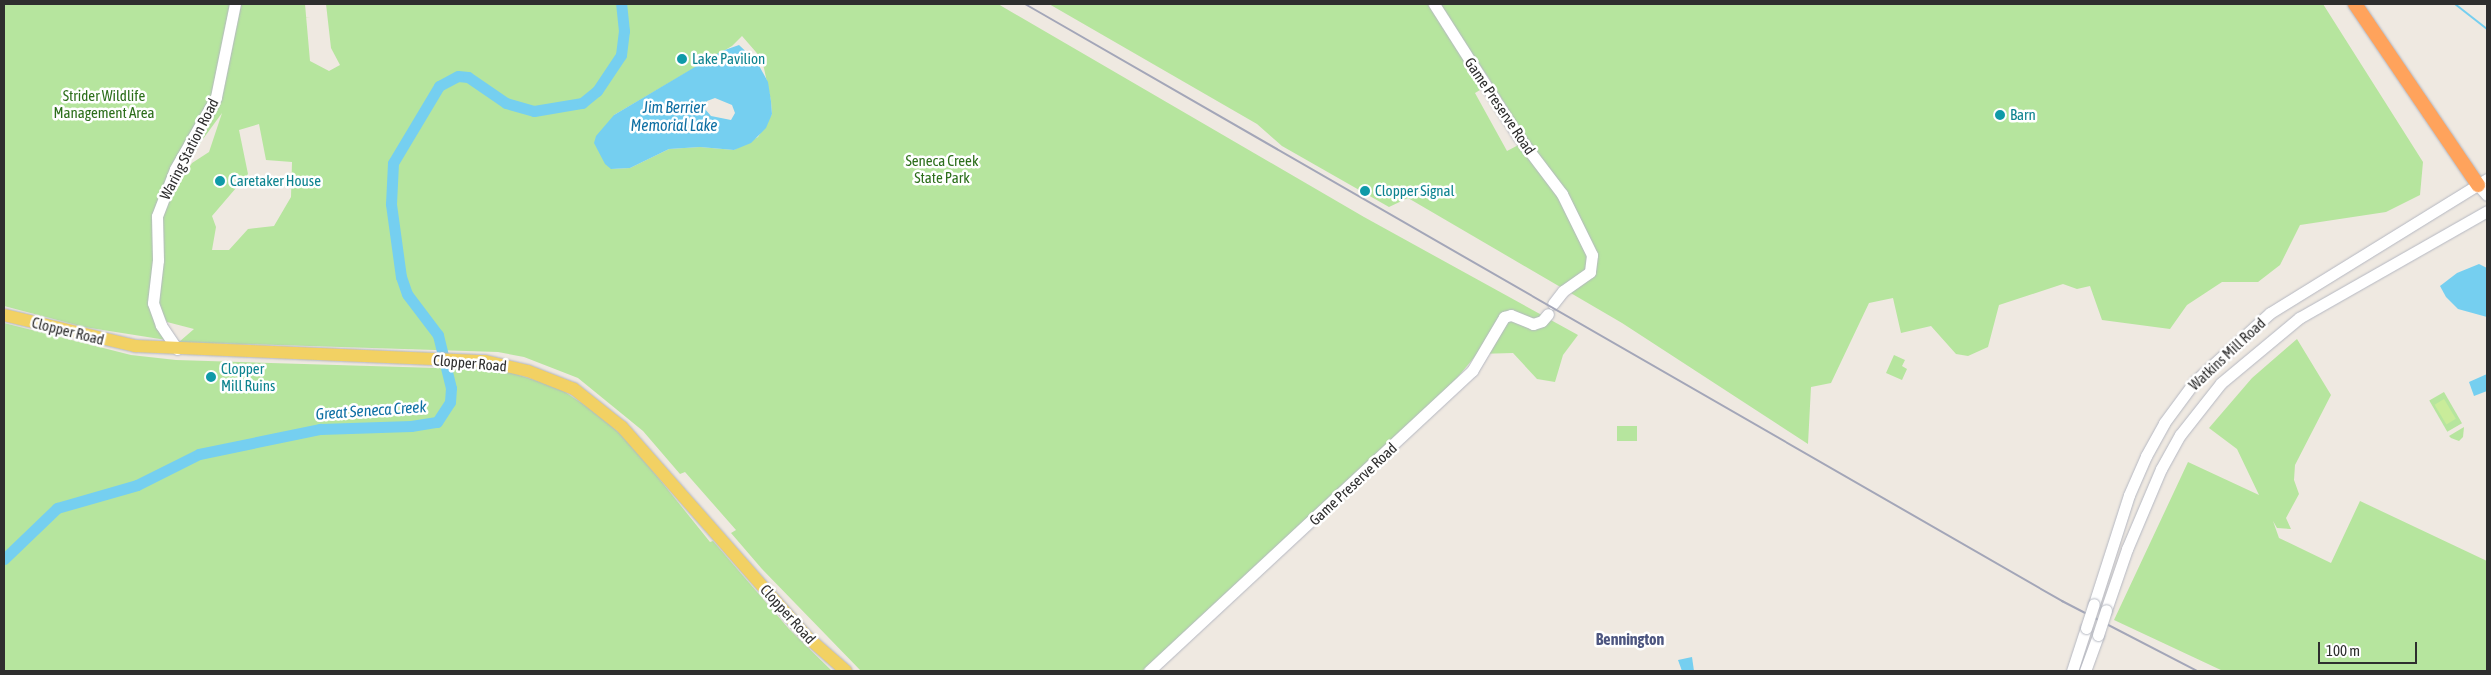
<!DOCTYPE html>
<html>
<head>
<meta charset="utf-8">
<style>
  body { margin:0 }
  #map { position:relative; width:2491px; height:675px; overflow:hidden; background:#efe9e1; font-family:"Asap Condensed",sans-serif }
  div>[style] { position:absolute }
  .green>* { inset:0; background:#b6e59e; transform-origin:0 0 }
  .pitch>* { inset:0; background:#c9ec9a; transform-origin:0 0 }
  .water>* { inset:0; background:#75cff0 }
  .stream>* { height:2px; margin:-1px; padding:0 1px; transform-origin:1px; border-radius:1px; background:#75cff0 }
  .river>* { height:11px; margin:-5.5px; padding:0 5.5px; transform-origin:5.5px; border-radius:5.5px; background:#75cff0 }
  .roads { filter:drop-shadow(0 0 1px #b4b7c1) drop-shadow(0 0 1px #b4b7c1) }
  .secondary>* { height:11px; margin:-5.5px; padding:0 5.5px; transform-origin:5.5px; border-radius:5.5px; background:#fff }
  .primary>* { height:12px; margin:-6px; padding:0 6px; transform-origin:6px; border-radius:6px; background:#f2d163 }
  .highway>* { height:14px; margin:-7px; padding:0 7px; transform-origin:7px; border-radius:7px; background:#ffa35c }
  .rail>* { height:2px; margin:-1px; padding:0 1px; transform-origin:1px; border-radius:1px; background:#a3a6b8 }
  .bridges { filter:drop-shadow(0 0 1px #b4b7c1) drop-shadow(0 0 1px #b4b7c1) }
  .secondary-bridge>* { height:11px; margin:-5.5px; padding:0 5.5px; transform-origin:5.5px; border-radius:5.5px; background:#fff }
  .dots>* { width:14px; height:14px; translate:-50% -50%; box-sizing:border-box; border:2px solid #fff; border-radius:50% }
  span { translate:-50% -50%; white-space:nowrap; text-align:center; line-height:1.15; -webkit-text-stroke:5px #fff; paint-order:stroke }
  .culture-label { font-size:15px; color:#0d838f }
  .left { translate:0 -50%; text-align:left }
  .park-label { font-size:15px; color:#2c6e1b }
  .street-label { font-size:15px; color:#2e2e2e }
  .water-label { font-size:16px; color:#0d6fa3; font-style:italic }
  .neighbourhood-label { font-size:16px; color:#4d5680; font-weight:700 }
  .frame { position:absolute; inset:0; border:5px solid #2e2e2e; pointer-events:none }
  .scale { position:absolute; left:2318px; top:642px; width:99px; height:22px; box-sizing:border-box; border:2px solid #2e2e2e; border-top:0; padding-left:6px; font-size:15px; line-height:18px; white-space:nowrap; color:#2e2e2e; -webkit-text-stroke:4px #fff; paint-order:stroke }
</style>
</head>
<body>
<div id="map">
  <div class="green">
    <i style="clip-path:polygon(evenodd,4px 4px,305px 4px,310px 61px,329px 71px,340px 65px,331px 48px,326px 4px,998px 4px,1364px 217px,1578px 335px,1563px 355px,1555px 382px,1537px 379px,1513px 353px,1477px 354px,1457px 378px,1376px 457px,1142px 671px,861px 671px,762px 569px,731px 533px,736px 530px,685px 472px,680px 474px,643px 431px,578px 378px,524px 357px,498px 352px,179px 342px,84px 327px,4px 306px,4px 4px,742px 36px,762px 59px,771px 101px,772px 114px,758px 137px,734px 150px,700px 147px,669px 149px,630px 168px,611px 169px,614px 115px,732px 46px,742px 36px,4px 4px,222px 113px,209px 152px,192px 163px,181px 181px,184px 165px,222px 113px,4px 4px,259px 124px,266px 160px,292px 162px,291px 197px,274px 226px,248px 229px,229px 250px,212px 250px,216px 227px,212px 216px,248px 174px,239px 130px,259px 124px,4px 4px,161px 311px,167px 322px,194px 329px,179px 342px,160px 320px,161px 311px)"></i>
    <i style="clip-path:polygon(evenodd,1049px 4px,2323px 4px,2423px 162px,2420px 195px,2386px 212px,2300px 225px,2280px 265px,2258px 282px,2222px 282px,2187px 305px,2170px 329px,2102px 320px,2090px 286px,2077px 289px,2063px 284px,1999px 305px,1988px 347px,1968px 356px,1956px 354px,1931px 326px,1901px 333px,1893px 298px,1869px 303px,1831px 383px,1811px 387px,1808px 444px,1622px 323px,1408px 198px,1389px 207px,1282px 146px,1257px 124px,1049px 4px,1466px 45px,1488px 77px,1528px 140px,1507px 151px,1475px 93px,1485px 87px,1466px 45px)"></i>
    <i style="clip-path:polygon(4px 323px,131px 355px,176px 360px,503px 370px,559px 388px,601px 416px,632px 445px,710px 542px,713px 541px,789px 629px,832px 671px,4px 671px)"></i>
    <i style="clip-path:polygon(2297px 339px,2331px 395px,2295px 465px,2294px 480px,2299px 494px,2286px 518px,2291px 529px,2277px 528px,2273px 521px,2279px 538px,2331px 563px,2360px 501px,2487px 561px,2487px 671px,2223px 671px,2114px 620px,2188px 462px,2259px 495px,2237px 449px,2209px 428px,2252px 378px)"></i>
    <i style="clip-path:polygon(1894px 355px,1905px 360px,1902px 366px,1907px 369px,1902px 380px,1886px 373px)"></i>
    <i style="left:2444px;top:392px;width:36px;height:17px;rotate:60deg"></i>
    <i style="left:1617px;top:426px;width:20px;height:15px"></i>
    <i style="clip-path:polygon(2464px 427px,2463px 437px,2459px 441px,2451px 438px,2449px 436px)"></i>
  </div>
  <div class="pitch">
    <i style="left:2444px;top:399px;width:23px;height:11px;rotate:59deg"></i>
  </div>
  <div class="water">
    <i style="clip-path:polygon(evenodd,739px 45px,757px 62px,768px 82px,771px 101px,772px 114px,766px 128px,751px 143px,734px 150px,700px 147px,669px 149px,630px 168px,611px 169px,605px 164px,594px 143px,596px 136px,614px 115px,722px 51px,739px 45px,715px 98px,732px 105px,735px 113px,731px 120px,711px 116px,705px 109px,707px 101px,715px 98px)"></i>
    <i style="clip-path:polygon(2479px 264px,2487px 268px,2487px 317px,2458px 309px,2446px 297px,2440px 286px,2457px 273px)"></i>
    <i style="clip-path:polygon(2487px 374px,2487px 391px,2474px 396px,2469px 382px)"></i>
    <i style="clip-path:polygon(1692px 657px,1694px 671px,1682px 671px,1678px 660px)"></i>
  </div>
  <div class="stream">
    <i style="left:2455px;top:4px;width:41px;rotate:38deg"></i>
  </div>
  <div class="river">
    <i style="left:4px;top:559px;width:74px;rotate:-43.9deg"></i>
    <i style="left:57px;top:508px;width:83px;rotate:-16deg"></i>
    <i style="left:137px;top:485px;width:69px;rotate:-26.6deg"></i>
    <i style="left:199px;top:454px;width:124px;rotate:-11.7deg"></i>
    <i style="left:320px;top:429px;width:91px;rotate:-1.9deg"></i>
    <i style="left:411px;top:426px;width:26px;rotate:-9deg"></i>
    <i style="left:437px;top:422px;width:24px;rotate:-57deg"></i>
    <i style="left:450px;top:402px;width:14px;rotate:-86deg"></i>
    <i style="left:451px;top:388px;width:55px;rotate:-103.8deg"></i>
    <i style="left:438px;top:335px;width:51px;rotate:-127.1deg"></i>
    <i style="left:407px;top:294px;width:18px;rotate:-109deg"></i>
    <i style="left:401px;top:277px;width:74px;rotate:-97.8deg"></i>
    <i style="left:391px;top:204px;width:41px;rotate:-87.2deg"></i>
    <i style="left:393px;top:163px;width:90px;rotate:-59.1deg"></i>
    <i style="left:439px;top:86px;width:21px;rotate:-28deg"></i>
    <i style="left:458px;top:76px;width:10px;rotate:6deg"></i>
    <i style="left:468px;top:77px;width:46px;rotate:34.4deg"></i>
    <i style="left:506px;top:103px;width:29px;rotate:16deg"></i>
    <i style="left:534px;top:111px;width:49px;rotate:-9.5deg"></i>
    <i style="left:582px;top:103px;width:19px;rotate:-39deg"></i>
    <i style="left:597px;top:91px;width:43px;rotate:-56.3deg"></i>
    <i style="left:621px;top:55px;width:24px;rotate:-83deg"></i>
    <i style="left:624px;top:31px;width:27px;rotate:-96deg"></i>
  </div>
  <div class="roads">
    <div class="secondary">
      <i style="left:1434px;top:4px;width:156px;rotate:57.5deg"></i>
      <i style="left:1518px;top:136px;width:73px;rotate:52.8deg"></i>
      <i style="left:1562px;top:194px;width:68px;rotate:63.8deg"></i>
      <i style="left:1592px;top:255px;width:17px;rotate:97deg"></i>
      <i style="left:1590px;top:272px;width:33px;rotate:145deg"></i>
      <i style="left:1563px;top:291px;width:16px;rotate:128deg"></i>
      <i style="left:2478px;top:185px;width:13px;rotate:48deg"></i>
      <i style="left:177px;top:349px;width:29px;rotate:-124deg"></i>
      <i style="left:161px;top:325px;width:23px;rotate:-110deg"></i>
      <i style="left:153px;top:303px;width:43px;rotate:-83.4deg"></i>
      <i style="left:158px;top:260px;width:44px;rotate:-91.3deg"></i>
      <i style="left:157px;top:216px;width:50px;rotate:-69deg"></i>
      <i style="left:175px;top:169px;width:83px;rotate:-60.3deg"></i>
      <i style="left:216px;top:97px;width:95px;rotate:-78.5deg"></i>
      <i style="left:2094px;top:604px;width:114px;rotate:-72.2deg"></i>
      <i style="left:2129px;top:495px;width:43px;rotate:-66.4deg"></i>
      <i style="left:2146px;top:456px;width:38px;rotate:-61deg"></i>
      <i style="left:2164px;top:423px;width:52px;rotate:-53.6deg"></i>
      <i style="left:2195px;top:381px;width:101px;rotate:-42.2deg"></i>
      <i style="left:2270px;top:313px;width:255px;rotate:-31.7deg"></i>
      <i style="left:2106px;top:610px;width:65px;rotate:-71deg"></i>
      <i style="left:2127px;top:549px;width:87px;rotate:-67deg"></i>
      <i style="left:2161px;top:469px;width:39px;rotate:-61deg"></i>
      <i style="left:2180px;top:435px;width:66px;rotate:-51.7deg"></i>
      <i style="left:2221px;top:383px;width:102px;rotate:-39.8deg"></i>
      <i style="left:2299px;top:318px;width:216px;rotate:-29.6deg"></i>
      <i style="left:1149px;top:671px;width:441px;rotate:-42.9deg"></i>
      <i style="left:1472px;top:371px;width:63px;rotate:-59.3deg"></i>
      <i style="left:1504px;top:317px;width:7px;rotate:-16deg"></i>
      <i style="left:1511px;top:315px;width:24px;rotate:22deg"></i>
      <i style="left:1533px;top:324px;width:9px;rotate:-18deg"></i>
      <i style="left:1542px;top:321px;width:9px;rotate:-49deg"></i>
      <i style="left:2072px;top:671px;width:45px;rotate:-72deg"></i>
      <i style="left:2085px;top:671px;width:38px;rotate:-70deg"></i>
    </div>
    <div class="primary">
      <i style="left:4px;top:315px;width:135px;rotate:13.3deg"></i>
      <i style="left:135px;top:346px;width:350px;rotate:2.5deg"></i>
      <i style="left:485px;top:361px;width:44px;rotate:13.1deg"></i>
      <i style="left:528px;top:371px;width:49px;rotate:21.4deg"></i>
      <i style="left:574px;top:389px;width:61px;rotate:38.4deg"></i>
      <i style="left:622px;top:427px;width:278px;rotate:48.6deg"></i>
      <i style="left:806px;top:636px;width:53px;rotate:41.2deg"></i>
    </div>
    <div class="highway">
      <i style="left:2355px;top:4px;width:219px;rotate:55.8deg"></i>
    </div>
  </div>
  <div class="rail">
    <i style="left:1025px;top:4px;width:1197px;rotate:29.93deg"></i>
    <i style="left:2062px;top:601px;width:152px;rotate:27.4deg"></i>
  </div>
  <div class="bridges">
    <div class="secondary-bridge">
      <i style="left:2086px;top:628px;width:25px;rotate:-72deg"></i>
      <i style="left:2098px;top:635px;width:26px;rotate:-72deg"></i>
    </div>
  </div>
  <div class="dots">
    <i style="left:682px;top:59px;background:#0f9aa8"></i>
    <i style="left:2000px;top:115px;background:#0f9aa8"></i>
    <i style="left:220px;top:181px;background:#0f9aa8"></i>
    <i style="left:1365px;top:191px;background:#0f9aa8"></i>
    <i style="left:211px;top:377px;background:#0f9aa8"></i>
  </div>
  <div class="culture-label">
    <span class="left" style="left:692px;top:59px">Lake Pavilion</span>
    <span class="left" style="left:2010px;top:115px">Barn</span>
    <span class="left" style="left:230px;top:181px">Caretaker House</span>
    <span class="left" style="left:1375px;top:191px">Clopper Signal</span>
    <span class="left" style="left:221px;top:377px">Clopper<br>Mill Ruins</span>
  </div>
  <div class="park-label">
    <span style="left:104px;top:104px">Strider Wildlife<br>Management Area</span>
    <span style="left:942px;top:169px">Seneca Creek<br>State Park</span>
  </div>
  <div class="street-label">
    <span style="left:1500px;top:106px;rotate:56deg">Game Preserve Road</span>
    <span style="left:189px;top:149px;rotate:-63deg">Waring Station Road</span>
    <span style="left:68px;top:331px;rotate:14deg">Clopper Road</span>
    <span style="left:2227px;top:354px;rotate:-43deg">Watkins Mill Road</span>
    <span style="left:470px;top:363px;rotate:5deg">Clopper Road</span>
    <span style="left:1353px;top:484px;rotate:-43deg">Game Preserve Road</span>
    <span style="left:788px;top:614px;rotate:48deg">Clopper Road</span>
  </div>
  <div class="water-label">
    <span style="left:674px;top:116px">Jim Berrier<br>Memorial Lake</span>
    <span style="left:371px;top:410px;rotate:-4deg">Great Seneca Creek</span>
  </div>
  <div class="neighbourhood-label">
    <span style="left:1630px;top:639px">Bennington</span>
  </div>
  <div class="frame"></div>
  <div class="scale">100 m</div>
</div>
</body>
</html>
